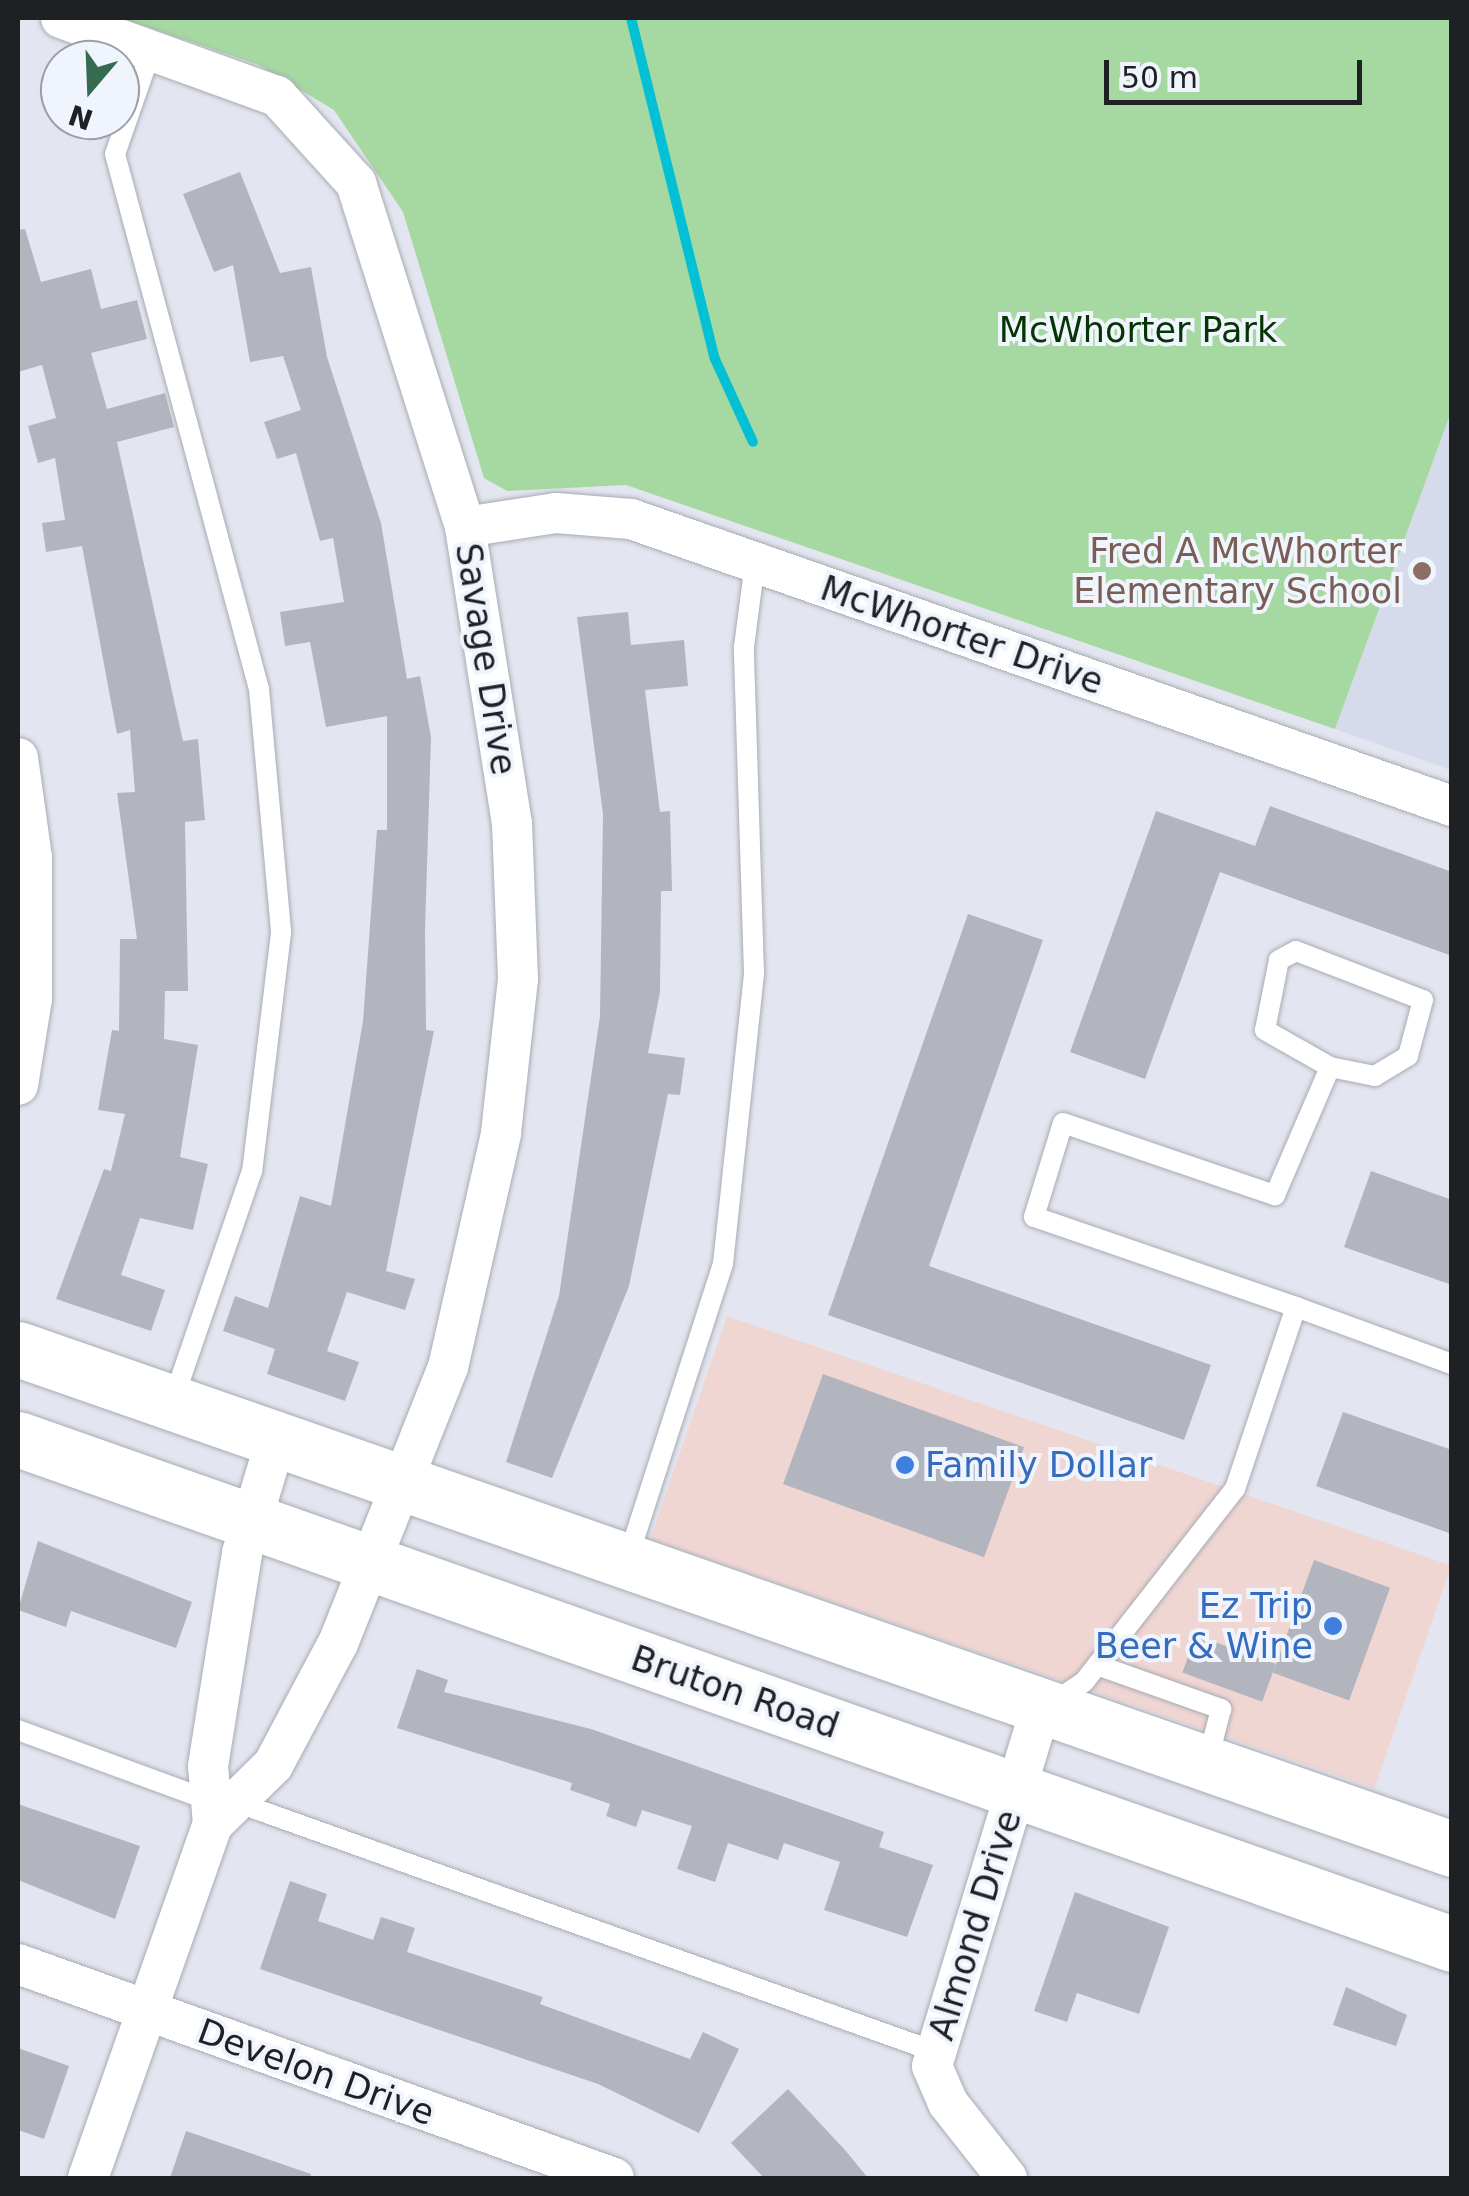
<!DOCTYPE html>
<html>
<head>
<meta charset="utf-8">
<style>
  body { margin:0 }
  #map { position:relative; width:1469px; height:2196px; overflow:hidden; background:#e3e6f0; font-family:"DejaVu Sans",sans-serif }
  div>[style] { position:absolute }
  .commercial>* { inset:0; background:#f0d6d3; transform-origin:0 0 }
  .built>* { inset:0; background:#d5dbeb }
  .green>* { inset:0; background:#a6d8a1 }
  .stream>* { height:10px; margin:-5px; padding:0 5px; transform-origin:5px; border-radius:5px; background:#03c0d4 }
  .building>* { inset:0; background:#b2b5be; transform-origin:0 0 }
  .roads { filter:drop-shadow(0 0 2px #a8abb4) drop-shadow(0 0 2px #a8abb4) }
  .lane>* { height:20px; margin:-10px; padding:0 10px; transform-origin:10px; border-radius:10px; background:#fff }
  .street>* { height:40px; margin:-20px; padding:0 20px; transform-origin:20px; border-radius:20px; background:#fff }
  .secondary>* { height:55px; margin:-27.5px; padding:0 27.5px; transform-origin:27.5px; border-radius:27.5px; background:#fff }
  .dots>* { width:28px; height:28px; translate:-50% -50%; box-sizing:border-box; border:5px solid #f0f4fd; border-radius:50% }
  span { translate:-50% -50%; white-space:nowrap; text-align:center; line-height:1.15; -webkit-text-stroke:8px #f0f4fd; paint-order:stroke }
  .park-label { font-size:35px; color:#033603 }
  .education-label { font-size:35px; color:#785e54 }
  .right { translate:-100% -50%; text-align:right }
  .street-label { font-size:35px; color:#1f2023 }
  .shop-label { font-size:35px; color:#366cbe }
  .left { translate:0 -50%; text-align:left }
  .frame { position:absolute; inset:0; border:20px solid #1f2023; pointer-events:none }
  .north { position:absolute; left:40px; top:40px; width:100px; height:100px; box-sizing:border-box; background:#f0f4fd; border:2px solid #9c9fa6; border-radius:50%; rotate:199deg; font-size:28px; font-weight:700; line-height:40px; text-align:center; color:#1f2023 }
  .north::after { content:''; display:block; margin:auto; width:35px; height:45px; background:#346b51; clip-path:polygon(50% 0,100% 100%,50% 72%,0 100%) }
  .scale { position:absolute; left:1104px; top:60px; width:258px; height:45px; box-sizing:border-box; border:5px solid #1f2023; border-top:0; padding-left:12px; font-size:30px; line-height:35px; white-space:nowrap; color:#1f2023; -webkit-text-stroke:8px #f0f4fd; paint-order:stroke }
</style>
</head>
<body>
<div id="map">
  <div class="commercial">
    <i style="left:727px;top:1316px;width:766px;height:236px;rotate:19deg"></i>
  </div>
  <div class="built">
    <i style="clip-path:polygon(1451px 412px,1451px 770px,1335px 729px)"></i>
  </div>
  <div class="green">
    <i style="clip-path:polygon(121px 18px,1451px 18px,1451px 412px,1335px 729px,626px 485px,507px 491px,484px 478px,403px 212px,334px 110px,259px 65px)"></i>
  </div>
  <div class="stream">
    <i style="left:631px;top:18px;width:351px;rotate:76.2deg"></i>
    <i style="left:715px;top:359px;width:91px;rotate:65.4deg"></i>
  </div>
  <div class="building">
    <i style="clip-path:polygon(240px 172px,280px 273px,311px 267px,327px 357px,381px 523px,407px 679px,420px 676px,431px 737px,425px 930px,426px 1030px,434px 1031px,386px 1271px,415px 1279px,405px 1310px,347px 1292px,327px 1351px,359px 1362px,345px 1401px,267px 1374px,275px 1349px,223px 1331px,235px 1296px,268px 1308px,300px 1196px,331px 1206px,363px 1021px,377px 830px,387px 830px,387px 716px,326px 727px,310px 642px,285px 646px,280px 612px,344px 602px,333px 538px,320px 541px,296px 453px,277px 459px,264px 422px,301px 410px,283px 356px,250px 362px,233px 265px,214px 272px,183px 194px)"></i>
    <i style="clip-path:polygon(25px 229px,41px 282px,91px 269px,101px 309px,137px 300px,147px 339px,91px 353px,107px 409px,165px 393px,174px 427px,117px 442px,183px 741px,198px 739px,205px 820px,185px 822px,188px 991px,165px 991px,164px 1039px,198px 1045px,180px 1157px,208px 1164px,193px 1230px,140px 1218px,121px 1275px,165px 1290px,151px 1331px,56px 1299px,104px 1169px,111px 1171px,125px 1114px,98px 1110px,112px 1030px,119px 1031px,120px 939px,137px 939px,117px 793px,135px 792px,130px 730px,117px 734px,82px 546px,46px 552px,42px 523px,65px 520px,55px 458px,38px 463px,28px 426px,56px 418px,42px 365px,18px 372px,18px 230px)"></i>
    <i style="clip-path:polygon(628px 612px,631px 645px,684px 640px,688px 686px,645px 690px,660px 812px,670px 811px,672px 891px,661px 891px,660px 992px,648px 1053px,685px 1058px,680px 1095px,668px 1094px,629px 1286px,552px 1478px,506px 1462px,559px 1296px,600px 1016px,603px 814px,577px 617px)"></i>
    <i style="clip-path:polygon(1270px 806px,1452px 872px,1452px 956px,1220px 872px,1145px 1079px,1070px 1052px,1156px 811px,1255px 846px)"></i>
    <i style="clip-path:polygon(968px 914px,1043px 940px,929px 1266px,1211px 1365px,1184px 1440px,828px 1315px)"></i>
    <i style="clip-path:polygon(1371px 1171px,1452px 1200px,1452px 1285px,1344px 1247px)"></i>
    <i style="left:823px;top:1374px;width:214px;height:117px;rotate:20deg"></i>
    <i style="clip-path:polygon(1343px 1412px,1452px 1450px,1452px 1534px,1316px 1486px)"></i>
    <i style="clip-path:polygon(38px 1541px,192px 1602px,176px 1648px,71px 1611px,66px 1627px,18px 1610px)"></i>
    <i style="left:1314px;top:1560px;width:81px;height:120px;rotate:20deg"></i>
    <i style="left:1196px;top:1635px;width:85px;height:40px;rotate:20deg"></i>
    <i style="clip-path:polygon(417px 1669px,448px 1680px,444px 1692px,591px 1729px,884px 1832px,879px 1847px,933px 1865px,907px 1937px,824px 1910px,840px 1862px,784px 1843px,778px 1860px,728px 1843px,715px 1882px,677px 1869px,692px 1826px,642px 1810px,636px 1827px,606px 1816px,610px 1804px,570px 1790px,572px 1783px,397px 1728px)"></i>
    <i style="clip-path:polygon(18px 1804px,140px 1846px,115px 1919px,18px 1880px)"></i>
    <i style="clip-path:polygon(290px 1881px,327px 1894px,318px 1921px,373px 1940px,381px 1917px,415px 1928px,407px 1952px,543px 1997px,540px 2004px,690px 2059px,703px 2032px,739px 2049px,699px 2133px,598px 2084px,260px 1969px)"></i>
    <i style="clip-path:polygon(1075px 1892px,1169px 1927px,1139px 2014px,1077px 1993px,1067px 2022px,1034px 2011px)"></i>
    <i style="clip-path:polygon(1346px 1987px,1407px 2015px,1396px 2046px,1333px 2025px)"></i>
    <i style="clip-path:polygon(18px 2048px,69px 2066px,44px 2139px,18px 2130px)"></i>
    <i style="clip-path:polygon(788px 2089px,845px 2150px,868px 2178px,764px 2178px,731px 2143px)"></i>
    <i style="clip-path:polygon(186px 2131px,311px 2174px,310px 2178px,170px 2178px)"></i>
  </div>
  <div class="roads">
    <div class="lane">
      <i style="left:152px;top:48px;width:112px;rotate:109.2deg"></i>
      <i style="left:115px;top:154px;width:554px;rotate:74.94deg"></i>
      <i style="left:259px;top:689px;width:245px;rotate:84.8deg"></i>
      <i style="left:281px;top:933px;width:240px;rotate:96.9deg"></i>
      <i style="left:252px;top:1171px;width:243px;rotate:109deg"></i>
      <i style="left:1296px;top:951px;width:136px;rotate:21.1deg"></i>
      <i style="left:1423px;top:1000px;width:58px;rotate:105deg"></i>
      <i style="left:1408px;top:1056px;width:39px;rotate:149deg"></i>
      <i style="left:1375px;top:1076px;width:46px;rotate:-168.7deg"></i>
      <i style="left:1330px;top:1067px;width:75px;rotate:-150.4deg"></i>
      <i style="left:1265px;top:1030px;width:71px;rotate:-78.7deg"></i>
      <i style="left:1279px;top:960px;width:19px;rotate:-28deg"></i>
      <i style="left:1296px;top:1307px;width:277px;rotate:-161deg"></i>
      <i style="left:1034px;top:1217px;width:98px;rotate:-72.9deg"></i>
      <i style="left:1063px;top:1123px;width:224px;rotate:18.8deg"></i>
      <i style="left:1275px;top:1195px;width:139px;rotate:-66.7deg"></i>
      <i style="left:628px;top:1558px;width:309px;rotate:-72.1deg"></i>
      <i style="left:723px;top:1264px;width:293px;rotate:-83.9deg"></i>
      <i style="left:754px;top:973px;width:326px;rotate:-91.8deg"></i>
      <i style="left:744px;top:647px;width:86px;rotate:-82.6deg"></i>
      <i style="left:1097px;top:1665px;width:132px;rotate:19.5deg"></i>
      <i style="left:1221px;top:1709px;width:56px;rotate:104.5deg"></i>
      <i style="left:1054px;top:1702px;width:36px;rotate:-34deg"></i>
      <i style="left:1084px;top:1682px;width:245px;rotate:-52deg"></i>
      <i style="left:1235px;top:1489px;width:192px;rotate:-71.5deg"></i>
      <i style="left:1296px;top:1307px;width:166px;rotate:20.1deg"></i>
      <i style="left:18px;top:1730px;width:206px;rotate:20.2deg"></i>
      <i style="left:236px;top:1802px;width:743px;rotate:19.65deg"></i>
    </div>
    <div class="street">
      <i style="left:61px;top:18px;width:230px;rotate:19.9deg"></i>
      <i style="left:277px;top:96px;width:118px;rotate:47.8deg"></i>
      <i style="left:356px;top:183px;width:361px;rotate:72.4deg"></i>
      <i style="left:465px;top:527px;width:300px;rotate:81deg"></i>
      <i style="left:512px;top:823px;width:156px;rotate:87.8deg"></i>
      <i style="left:518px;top:979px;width:156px;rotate:96.3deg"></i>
      <i style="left:501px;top:1134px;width:239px;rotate:102.8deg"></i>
      <i style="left:448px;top:1367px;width:297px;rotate:111.7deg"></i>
      <i style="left:338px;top:1643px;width:138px;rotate:118deg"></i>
      <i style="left:273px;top:1765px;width:84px;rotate:135.5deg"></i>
      <i style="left:465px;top:527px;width:92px;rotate:-8.7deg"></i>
      <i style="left:556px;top:513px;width:75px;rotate:4.6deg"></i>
      <i style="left:631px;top:519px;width:870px;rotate:19.27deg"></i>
      <i style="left:18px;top:758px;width:101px;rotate:82deg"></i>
      <i style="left:32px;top:858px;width:141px;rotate:90deg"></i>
      <i style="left:32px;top:999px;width:87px;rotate:99.2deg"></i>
      <i style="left:18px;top:1964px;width:633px;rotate:19.75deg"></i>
      <i style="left:88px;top:2178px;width:375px;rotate:-70.6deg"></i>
      <i style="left:213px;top:1824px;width:58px;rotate:-94.9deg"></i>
      <i style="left:208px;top:1766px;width:216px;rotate:-80.9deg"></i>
      <i style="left:242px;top:1553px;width:118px;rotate:-73.3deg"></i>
      <i style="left:1007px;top:2178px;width:95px;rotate:-128.2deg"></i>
      <i style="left:948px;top:2103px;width:40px;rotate:-113.4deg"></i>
      <i style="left:932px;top:2066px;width:371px;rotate:-73.1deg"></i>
    </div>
    <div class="secondary">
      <i style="left:18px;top:1349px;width:1519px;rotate:19.22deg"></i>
      <i style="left:18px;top:1439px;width:1520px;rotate:19.4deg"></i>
    </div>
  </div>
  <div class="dots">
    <i style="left:1422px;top:571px;background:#8d6e63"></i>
    <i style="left:905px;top:1465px;background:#3f7fe0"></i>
    <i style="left:1333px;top:1626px;background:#3f7fe0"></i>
  </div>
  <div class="park-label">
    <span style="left:1138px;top:330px">McWhorter Park</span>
  </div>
  <div class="education-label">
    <span class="right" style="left:1402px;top:571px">Fred A McWhorter<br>Elementary School</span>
  </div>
  <div class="street-label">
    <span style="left:962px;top:635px;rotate:19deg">McWhorter Drive</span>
    <span style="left:486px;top:659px;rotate:81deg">Savage Drive</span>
    <span style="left:735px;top:1692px;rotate:19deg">Bruton Road</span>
    <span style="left:975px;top:1925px;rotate:-73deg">Almond Drive</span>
    <span style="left:316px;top:2072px;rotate:20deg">Develon Drive</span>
  </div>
  <div class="shop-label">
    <span class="left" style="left:925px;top:1465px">Family Dollar</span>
    <span class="right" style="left:1313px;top:1626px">Ez Trip<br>Beer &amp; Wine</span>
  </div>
  <div class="frame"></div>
  <div class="north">N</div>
  <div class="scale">50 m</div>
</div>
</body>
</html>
